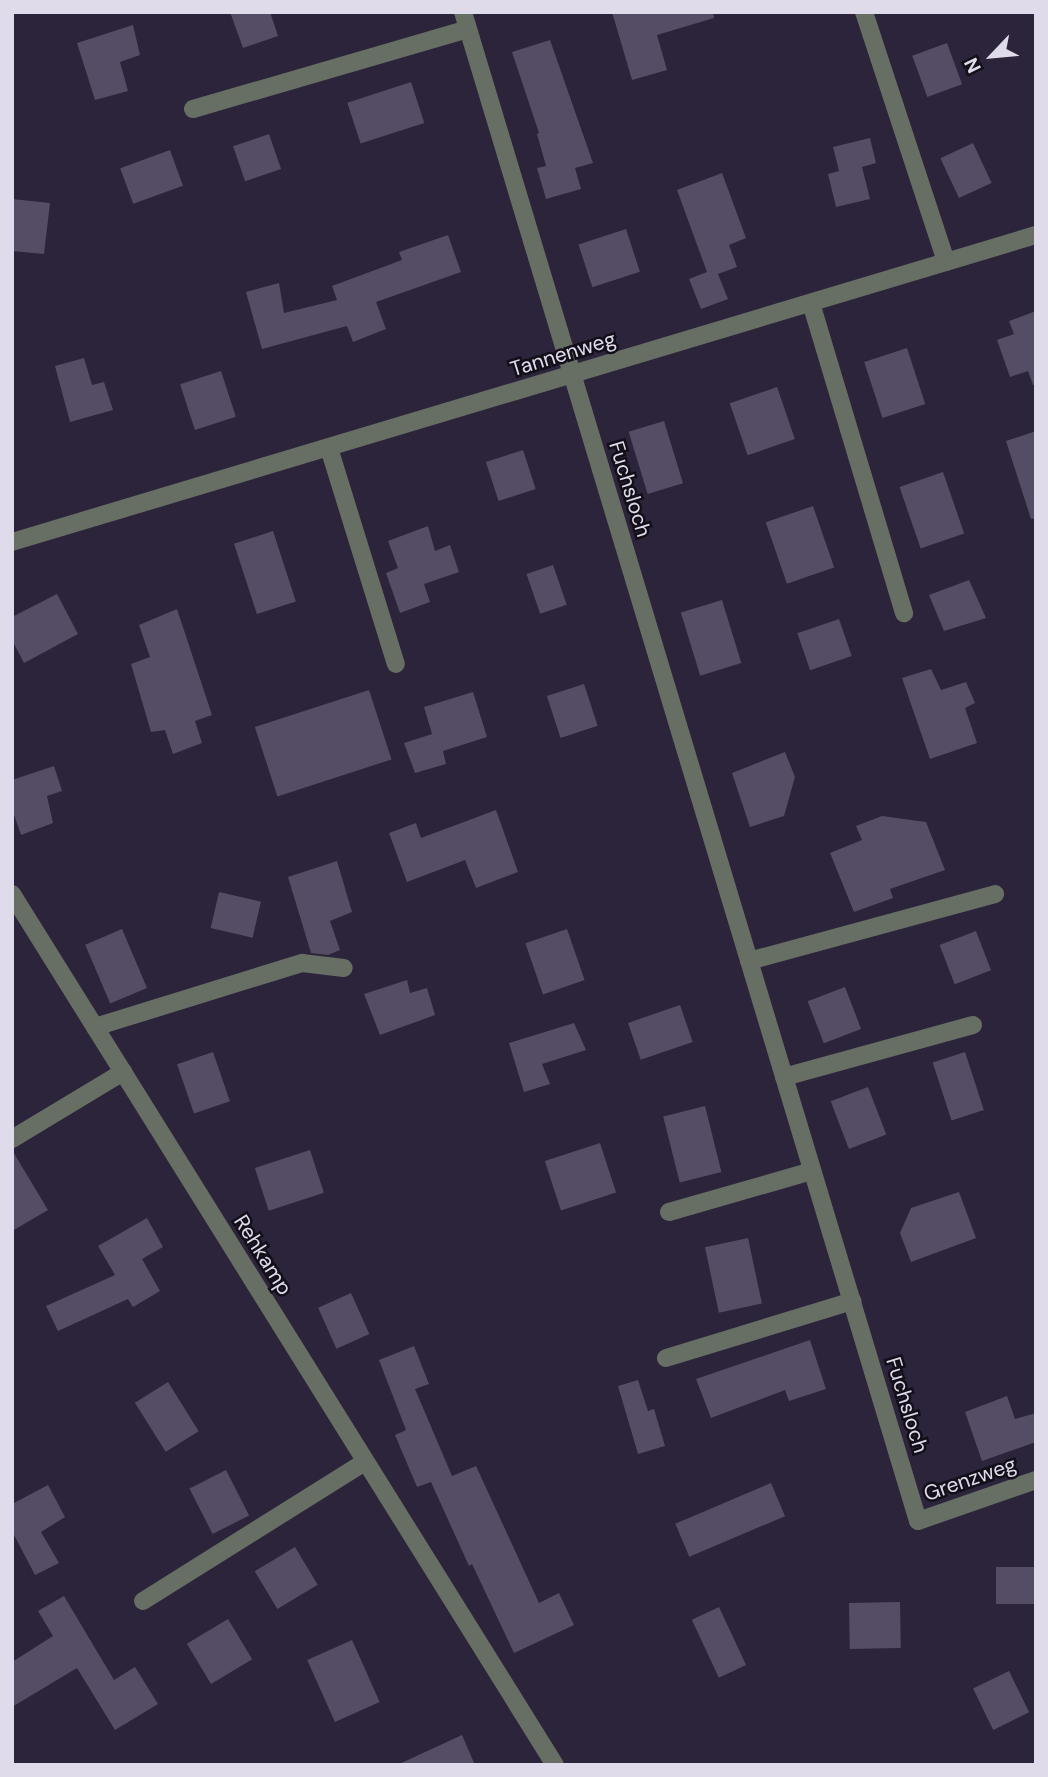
<!DOCTYPE html>
<html>
<head>
<meta charset="utf-8">
<style>
  body { margin:0 }
  #map { position:relative; width:1048px; height:1777px; overflow:hidden; background:#2b243a; font-family:"DM Sans",sans-serif }
  div>[style] { position:absolute }
  .building>* { inset:0; background:#544d65; transform-origin:0 0 }
  .minor>* { height:18px; margin:-9px; padding:0 9px; transform-origin:9px; border-radius:9px; background:#676e63 }
  span { translate:-50% -50%; white-space:nowrap; text-align:center; line-height:1.15; -webkit-text-stroke:5px #130f19; paint-order:stroke }
  .street-label { font-size:21px; color:#e0dbea }
  .frame { position:absolute; inset:0; border:14px solid #e0dbea; pointer-events:none }
  .north { position:absolute; left:957px; top:21px; width:70px; height:70px; -webkit-text-stroke:5px #130f19; paint-order:stroke; rotate:244deg; font-size:19px; font-weight:700; line-height:28px; text-align:center; color:#e0dbea }
  .north::after { content:''; display:block; margin:auto; width:24px; height:32px; background:#e0dbea; clip-path:polygon(50% 0,100% 100%,50% 72%,0 100%) }
</style>
</head>
<body>
<div id="map">
  <div class="building">
    <i style="clip-path:polygon(230px 12px,270px 12px,278px 36px,243px 48px)"></i>
    <i style="clip-path:polygon(612px 12px,713px 12px,714px 18px,657px 35px,667px 70px,632px 80px)"></i>
    <i style="clip-path:polygon(133px 25px,140px 55px,120px 62px,128px 91px,95px 100px,77px 43px)"></i>
    <i style="clip-path:polygon(550px 40px,593px 163px,575px 168px,581px 189px,546px 199px,537px 168px,546px 166px,537px 134px,539px 133px,512px 52px)"></i>
    <i style="left:947px;top:43px;width:44px;height:37px;rotate:70deg"></i>
    <i style="left:411px;top:82px;width:43px;height:67px;rotate:72deg"></i>
    <i style="left:269px;top:134px;width:37px;height:38px;rotate:71deg"></i>
    <i style="clip-path:polygon(870px 138px,876px 163px,862px 167px,870px 199px,836px 207px,828px 174px,839px 171px,833px 147px)"></i>
    <i style="left:973px;top:143px;width:44px;height:36px;rotate:65deg"></i>
    <i style="left:170px;top:150px;width:38px;height:53px;rotate:70deg"></i>
    <i style="clip-path:polygon(722px 173px,746px 238px,729px 245px,737px 267px,718px 274px,728px 299px,701px 309px,689px 279px,707px 272px,677px 190px)"></i>
    <i style="clip-path:polygon(12px 199px,50px 203px,44px 254px,12px 251px)"></i>
    <i style="left:626px;top:229px;width:45px;height:50px;rotate:72deg"></i>
    <i style="clip-path:polygon(448px 235px,461px 272px,376px 302px,386px 329px,353px 342px,347px 326px,262px 349px,246px 292px,279px 283px,284px 313px,337px 300px,332px 286px,402px 260px,399px 252px)"></i>
    <i style="clip-path:polygon(1036px 311px,1036px 384px,1033px 385px,1028px 371px,1010px 377px,997px 340px,1014px 334px,1009px 321px)"></i>
    <i style="left:907px;top:348px;width:59px;height:45px;rotate:72deg"></i>
    <i style="clip-path:polygon(84px 358px,92px 385px,104px 382px,113px 410px,70px 422px,55px 366px)"></i>
    <i style="left:221px;top:371px;width:48px;height:43px;rotate:72deg"></i>
    <i style="left:777px;top:387px;width:55px;height:50px;rotate:71deg"></i>
    <i style="left:664px;top:421px;width:65px;height:37px;rotate:73deg"></i>
    <i style="clip-path:polygon(1036px 431px,1036px 518px,1031px 519px,1006px 441px)"></i>
    <i style="left:523px;top:450px;width:41px;height:39px;rotate:72deg"></i>
    <i style="left:943px;top:472px;width:65px;height:46px;rotate:71deg"></i>
    <i style="left:813px;top:506px;width:65px;height:50px;rotate:71deg"></i>
    <i style="clip-path:polygon(428px 526px,435px 551px,450px 545px,459px 572px,424px 584px,430px 602px,400px 613px,386px 573px,398px 568px,388px 541px)"></i>
    <i style="left:273px;top:531px;width:74px;height:41px;rotate:72deg"></i>
    <i style="left:553px;top:565px;width:42px;height:28px;rotate:71deg"></i>
    <i style="clip-path:polygon(969px 580px,986px 618px,944px 631px,929px 595px)"></i>
    <i style="clip-path:polygon(57px 594px,78px 634px,24px 663px,12px 640px,12px 617px)"></i>
    <i style="left:722px;top:600px;width:66px;height:43px;rotate:73deg"></i>
    <i style="clip-path:polygon(177px 609px,212px 715px,195px 721px,202px 743px,173px 754px,165px 730px,151px 732px,131px 664px,150px 657px,139px 625px)"></i>
    <i style="left:839px;top:619px;width:39px;height:44px;rotate:71deg"></i>
    <i style="clip-path:polygon(931px 669px,941px 690px,966px 682px,975px 703px,965px 708px,977px 743px,930px 759px,902px 678px)"></i>
    <i style="left:584px;top:684px;width:44px;height:39px;rotate:72deg"></i>
    <i style="left:369px;top:690px;width:73px;height:120px;rotate:72deg"></i>
    <i style="clip-path:polygon(473px 692px,487px 737px,443px 751px,446px 764px,415px 773px,404px 743px,432px 734px,424px 707px)"></i>
    <i style="clip-path:polygon(785px 752px,795px 777px,784px 816px,750px 827px,732px 773px)"></i>
    <i style="clip-path:polygon(54px 766px,62px 791px,47px 796px,53px 823px,21px 835px,12px 809px,12px 780px)"></i>
    <i style="clip-path:polygon(496px 810px,518px 872px,476px 888px,465px 860px,407px 882px,389px 833px,416px 823px,421px 838px)"></i>
    <i style="clip-path:polygon(882px 816px,926px 822px,945px 870px,890px 889px,893px 898px,854px 912px,830px 853px,862px 840px,856px 826px)"></i>
    <i style="clip-path:polygon(337px 861px,352px 912px,330px 921px,340px 950px,328px 955px,311px 953px,288px 877px)"></i>
    <i style="left:219px;top:892px;width:43px;height:37px;rotate:13deg"></i>
    <i style="left:122px;top:929px;width:64px;height:40px;rotate:67deg"></i>
    <i style="left:567px;top:929px;width:54px;height:44px;rotate:71deg"></i>
    <i style="left:976px;top:931px;width:42px;height:39px;rotate:69deg"></i>
    <i style="clip-path:polygon(407px 980px,410px 993px,427px 988px,435px 1015px,380px 1035px,364px 994px)"></i>
    <i style="left:845px;top:987px;width:45px;height:40px;rotate:69deg"></i>
    <i style="left:680px;top:1005px;width:39px;height:55px;rotate:71deg"></i>
    <i style="clip-path:polygon(574px 1023px,586px 1050px,542px 1064px,550px 1084px,524px 1092px,509px 1043px)"></i>
    <i style="left:213px;top:1052px;width:52px;height:38px;rotate:71deg"></i>
    <i style="left:965px;top:1052px;width:61px;height:34px;rotate:72deg"></i>
    <i style="left:868px;top:1087px;width:51px;height:40px;rotate:69deg"></i>
    <i style="left:705px;top:1106px;width:68px;height:43px;rotate:76deg"></i>
    <i style="left:600px;top:1143px;width:52px;height:58px;rotate:72deg"></i>
    <i style="clip-path:polygon(12px 1150px,48px 1210px,12px 1231px)"></i>
    <i style="left:310px;top:1150px;width:45px;height:58px;rotate:72deg"></i>
    <i style="clip-path:polygon(959px 1192px,976px 1238px,911px 1262px,900px 1233px,911px 1208px)"></i>
    <i style="clip-path:polygon(147px 1218px,163px 1247px,142px 1259px,160px 1291px,133px 1307px,128px 1299px,58px 1331px,46px 1306px,115px 1275px,98px 1246px)"></i>
    <i style="left:748px;top:1238px;width:67px;height:44px;rotate:78deg"></i>
    <i style="left:351px;top:1293px;width:45px;height:36px;rotate:66deg"></i>
    <i style="clip-path:polygon(810px 1340px,826px 1389px,789px 1401px,785px 1390px,711px 1418px,696px 1379px)"></i>
    <i style="clip-path:polygon(414px 1346px,429px 1384px,415px 1389px,452px 1476px,476px 1466px,539px 1603px,559px 1593px,574px 1625px,514px 1653px,472px 1564px,469px 1566px,431px 1482px,417px 1487px,395px 1435px,406px 1430px,379px 1360px)"></i>
    <i style="clip-path:polygon(638px 1380px,648px 1411px,654px 1409px,665px 1446px,638px 1454px,618px 1386px)"></i>
    <i style="left:168px;top:1382px;width:58px;height:39px;rotate:58deg"></i>
    <i style="clip-path:polygon(1007px 1396px,1015px 1419px,1036px 1413px,1036px 1442px,982px 1461px,965px 1412px)"></i>
    <i style="left:226px;top:1470px;width:51px;height:41px;rotate:63deg"></i>
    <i style="left:771px;top:1483px;width:36px;height:104px;rotate:67deg"></i>
    <i style="clip-path:polygon(48px 1485px,65px 1517px,41px 1532px,59px 1563px,35px 1575px,12px 1531px,12px 1504px)"></i>
    <i style="left:295px;top:1547px;width:44px;height:47px;rotate:59deg"></i>
    <i style="left:1036px;top:1567px;width:37px;height:40px;rotate:90deg"></i>
    <i style="clip-path:polygon(64px 1596px,114px 1680px,135px 1667px,158px 1704px,115px 1730px,77px 1668px,12px 1707px,12px 1662px,53px 1636px,38px 1611px)"></i>
    <i style="left:900px;top:1602px;width:46px;height:51px;rotate:89deg"></i>
    <i style="left:719px;top:1607px;width:64px;height:30px;rotate:65deg"></i>
    <i style="left:228px;top:1619px;width:47px;height:48px;rotate:59deg"></i>
    <i style="left:352px;top:1640px;width:68px;height:49px;rotate:66deg"></i>
    <i style="left:1009px;top:1671px;width:46px;height:40px;rotate:64deg"></i>
    <i style="clip-path:polygon(462px 1735px,475px 1765px,397px 1765px)"></i>
  </div>
  <div class="minor">
    <i style="left:463px;top:12px;width:1576px;rotate:73.22deg"></i>
    <i style="left:918px;top:1521px;width:125px;rotate:-19.2deg"></i>
    <i style="left:864px;top:12px;width:263px;rotate:71.8deg"></i>
    <i style="left:193px;top:109px;width:286px;rotate:-16.2deg"></i>
    <i style="left:811px;top:303px;width:324px;rotate:73.3deg"></i>
    <i style="left:329px;top:448px;width:226px;rotate:72.8deg"></i>
    <i style="left:12px;top:542px;width:1069px;rotate:-16.69deg"></i>
    <i style="left:12px;top:894px;width:1026px;rotate:58.06deg"></i>
    <i style="left:749px;top:961px;width:255px;rotate:-15.2deg"></i>
    <i style="left:95px;top:1027px;width:217px;rotate:-17.2deg"></i>
    <i style="left:302px;top:963px;width:42px;rotate:6.8deg"></i>
    <i style="left:784px;top:1077px;width:196px;rotate:-15.4deg"></i>
    <i style="left:12px;top:1139px;width:130px;rotate:-31.1deg"></i>
    <i style="left:669px;top:1212px;width:149px;rotate:-16deg"></i>
    <i style="left:666px;top:1358px;width:195px;rotate:-17deg"></i>
    <i style="left:143px;top:1601px;width:262px;rotate:-32.1deg"></i>
  </div>
  <div class="street-label">
    <span style="left:563px;top:354px;rotate:-17deg">Tannenweg</span>
    <span style="left:630px;top:489px;rotate:73deg">Fuchsloch</span>
    <span style="left:263px;top:1255px;rotate:58deg">Rehkamp</span>
    <span style="left:907px;top:1405px;rotate:73deg">Fuchsloch</span>
    <span style="left:970px;top:1479px;rotate:-19deg">Grenzweg</span>
  </div>
  <div class="frame"></div>
  <div class="north">N</div>
</div>
</body>
</html>
